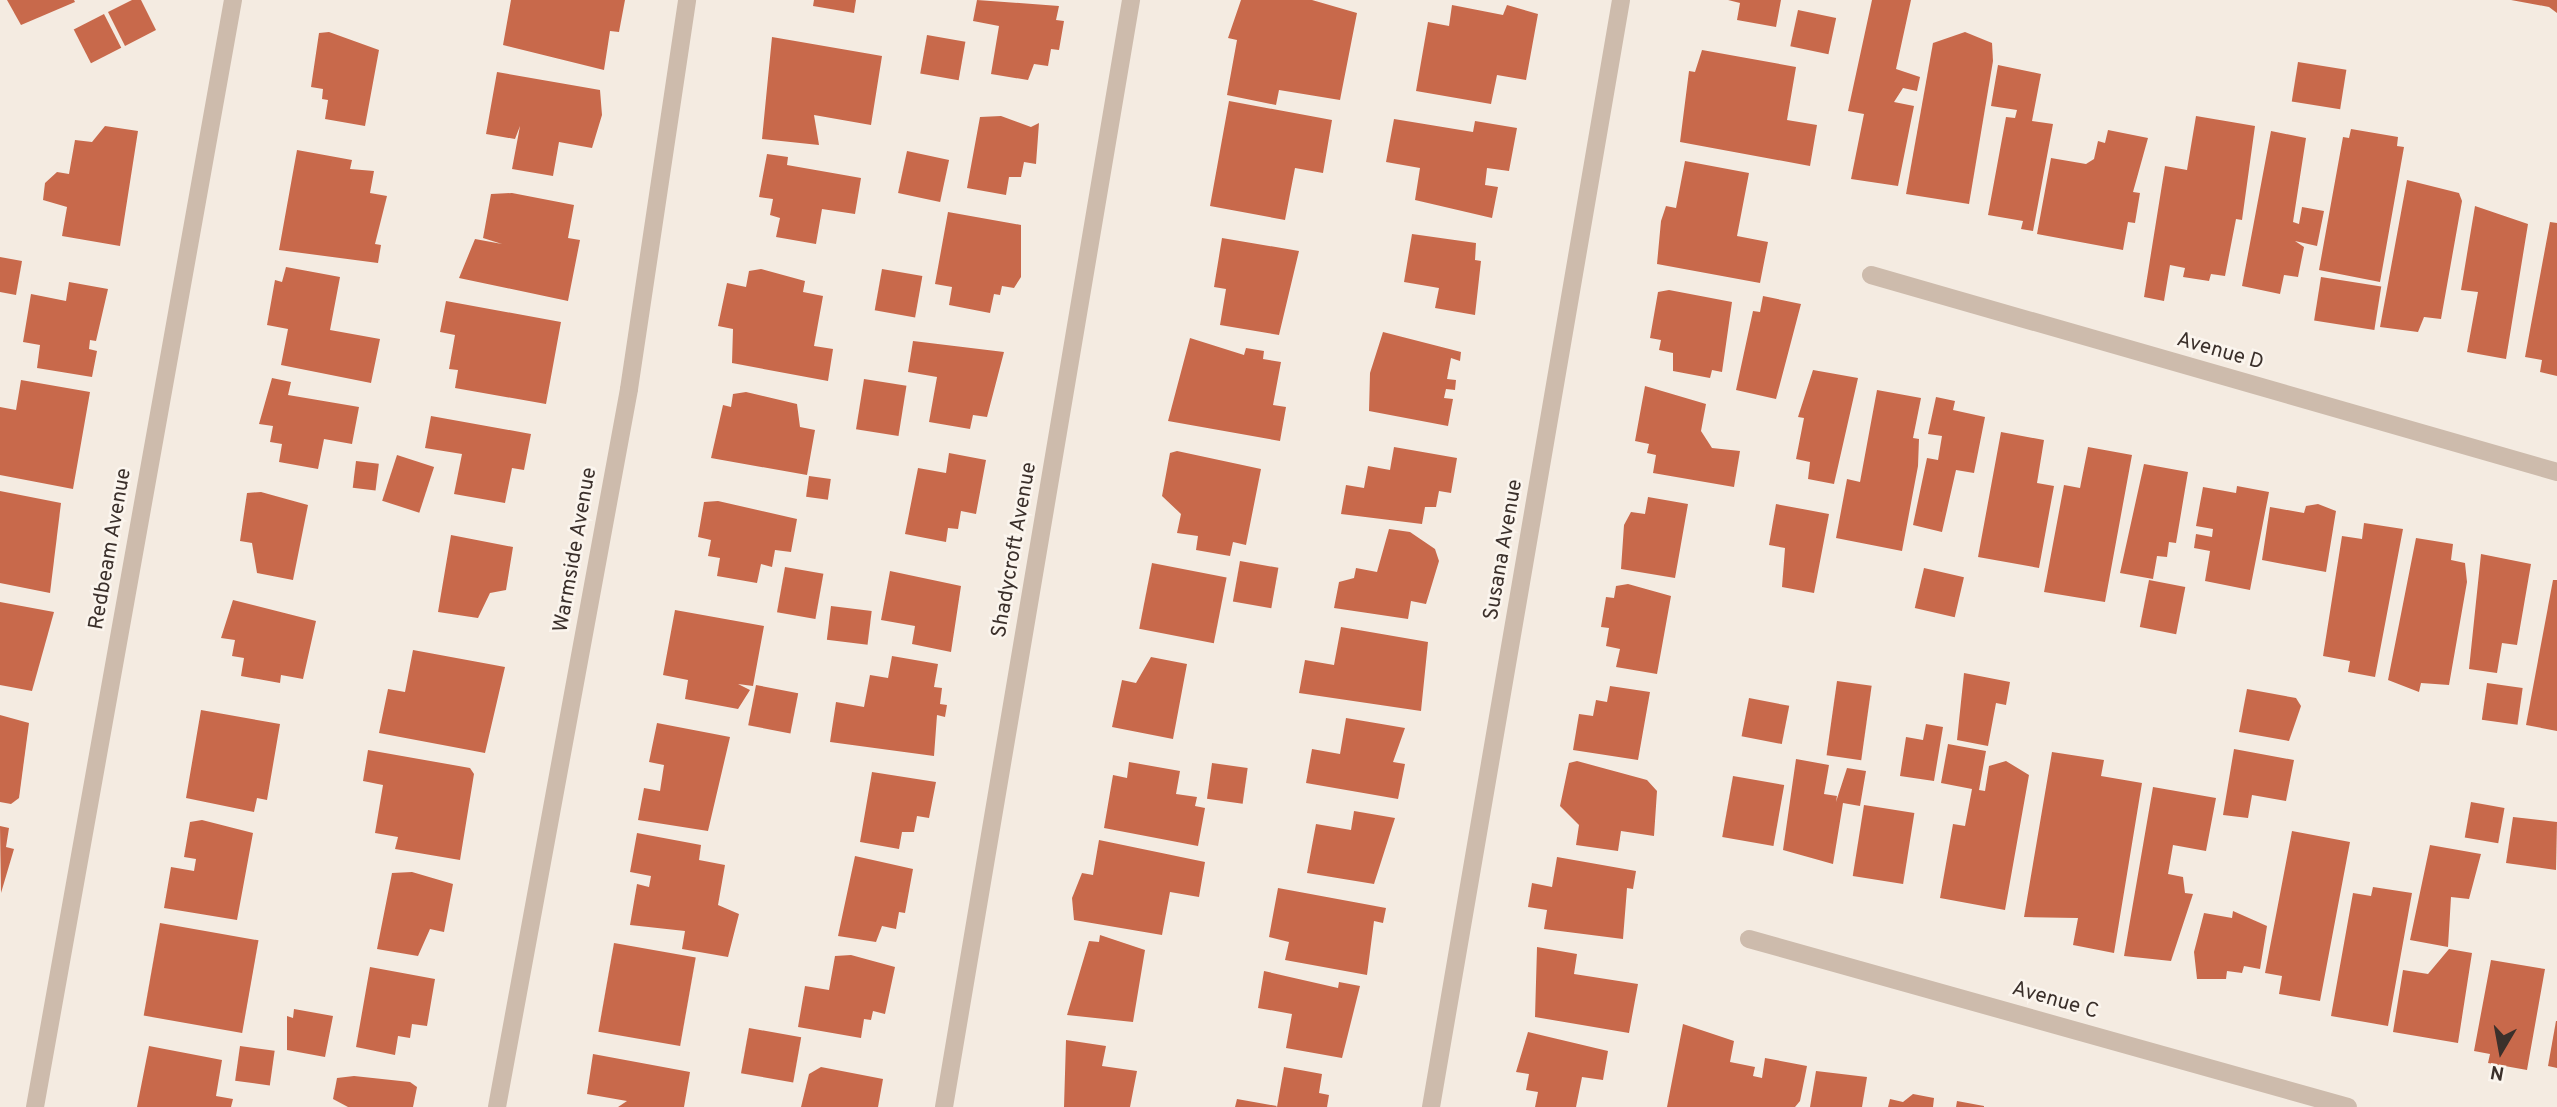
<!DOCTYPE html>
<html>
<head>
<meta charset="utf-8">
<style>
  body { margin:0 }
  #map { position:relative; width:2557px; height:1107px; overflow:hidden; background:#f4ebe1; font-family:Overpass,sans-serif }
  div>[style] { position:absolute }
  .building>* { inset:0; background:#c8694b; transform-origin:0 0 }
  .street>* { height:18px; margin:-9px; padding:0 9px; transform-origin:9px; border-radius:9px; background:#cdbbac }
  span { translate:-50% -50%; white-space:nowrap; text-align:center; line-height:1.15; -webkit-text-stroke:5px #fbf5ee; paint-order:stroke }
  .street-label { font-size:21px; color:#3b302b }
  .north { position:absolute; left:2466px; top:1016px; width:70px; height:70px; -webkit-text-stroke:5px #fbf5ee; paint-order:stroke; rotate:190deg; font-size:19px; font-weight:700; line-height:28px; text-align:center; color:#3b302b }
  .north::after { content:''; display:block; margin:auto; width:24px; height:32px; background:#3b302b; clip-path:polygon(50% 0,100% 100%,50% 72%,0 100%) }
</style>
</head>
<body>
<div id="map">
  <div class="building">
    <i style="clip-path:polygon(7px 0,74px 0,75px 2px,21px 25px)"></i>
    <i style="clip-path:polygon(132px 0,141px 0,156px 30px,125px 46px,108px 12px)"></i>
    <i style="clip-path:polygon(511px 0,625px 0,619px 32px,610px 31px,604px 70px,503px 45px)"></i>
    <i style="clip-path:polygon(814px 0,856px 0,854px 13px,813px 6px)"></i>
    <i style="clip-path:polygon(977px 0,1059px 6px,1056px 20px,1064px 21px,1059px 50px,1051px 49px,1048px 66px,1034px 64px,1028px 80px,991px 74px,999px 26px,973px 21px)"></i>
    <i style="clip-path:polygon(1241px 0,1312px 0,1357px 13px,1340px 100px,1279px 90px,1276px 105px,1227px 95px,1237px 40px,1228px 38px)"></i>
    <i style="clip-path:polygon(1728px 0,1781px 0,1776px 27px,1737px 20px,1740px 3px)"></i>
    <i style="clip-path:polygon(1872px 0,1911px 0,1896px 69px,1920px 77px,1917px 91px,1903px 88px,1894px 102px,1914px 106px,1898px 186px,1851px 179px,1864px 114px,1848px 111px)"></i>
    <i style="clip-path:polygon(2511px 0,2557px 0,2557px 13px,2549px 7px)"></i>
    <i style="clip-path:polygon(1452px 5px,1503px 15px,1507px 5px,1538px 14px,1526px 80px,1497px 75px,1491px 104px,1416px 91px,1428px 22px,1449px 26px)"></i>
    <i style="left:1798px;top:10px;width:39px;height:37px;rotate:12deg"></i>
    <i style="left:104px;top:14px;width:38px;height:34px;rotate:63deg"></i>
    <i style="clip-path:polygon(329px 32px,379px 50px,365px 126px,325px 119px,328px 100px,322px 99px,323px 89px,311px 87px,319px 33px)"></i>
    <i style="clip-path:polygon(1965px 32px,1992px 43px,1993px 61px,1969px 204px,1906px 194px,1933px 43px)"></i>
    <i style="left:927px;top:35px;width:39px;height:39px;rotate:10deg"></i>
    <i style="clip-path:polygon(772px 37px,882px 56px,871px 125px,814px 115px,819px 145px,762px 139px)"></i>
    <i style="clip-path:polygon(1702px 50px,1796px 67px,1787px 120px,1817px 125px,1810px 166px,1680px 142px,1689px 71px,1695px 72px)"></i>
    <i style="left:2298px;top:62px;width:49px;height:40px;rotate:9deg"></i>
    <i style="clip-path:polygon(1998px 65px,2041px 74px,2032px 121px,2053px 124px,2033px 231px,2021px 229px,2023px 221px,1988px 215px,2006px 117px,2015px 118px,2017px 110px,1991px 106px)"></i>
    <i style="clip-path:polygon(497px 72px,600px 90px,602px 115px,592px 148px,559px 142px,553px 176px,512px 169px,520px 126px,515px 139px,486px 134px)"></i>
    <i style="clip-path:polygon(1229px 101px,1332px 120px,1323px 173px,1295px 168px,1285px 220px,1210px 206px)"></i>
    <i style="clip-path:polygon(1001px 116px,1031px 127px,1039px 123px,1036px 164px,1024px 162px,1021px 177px,1009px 177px,1006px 195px,967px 188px,980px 117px)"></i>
    <i style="clip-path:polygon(2196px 116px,2255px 126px,2242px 220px,2236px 219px,2225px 276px,2211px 274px,2209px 281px,2183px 277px,2185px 268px,2170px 265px,2164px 301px,2144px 297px,2165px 166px,2187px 170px)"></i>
    <i style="clip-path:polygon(1394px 119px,1473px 132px,1475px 121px,1517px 128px,1509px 171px,1487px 168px,1485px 185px,1498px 187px,1492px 218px,1415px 200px,1420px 168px,1386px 162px)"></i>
    <i style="clip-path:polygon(105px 126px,138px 131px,120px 246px,62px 236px,67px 207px,43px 200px,45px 183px,57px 172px,69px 174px,75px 140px,92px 142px)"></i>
    <i style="clip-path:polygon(2351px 129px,2398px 137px,2397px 146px,2404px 147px,2380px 282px,2319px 270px,2343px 137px,2349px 138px)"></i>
    <i style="clip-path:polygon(2108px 130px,2148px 138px,2133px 192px,2140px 193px,2135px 223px,2128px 222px,2123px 250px,2037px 234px,2051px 158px,2086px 164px,2094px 159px,2098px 141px,2105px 143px)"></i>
    <i style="clip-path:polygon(2271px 131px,2306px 138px,2293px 222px,2299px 224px,2302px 207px,2324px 211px,2317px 246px,2295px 241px,2304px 247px,2298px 277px,2284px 275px,2280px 294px,2242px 286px)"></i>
    <i style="clip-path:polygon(297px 150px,352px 160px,350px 169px,374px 171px,370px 193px,387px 196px,375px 244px,381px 245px,378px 263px,279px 250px)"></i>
    <i style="left:907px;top:151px;width:43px;height:43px;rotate:12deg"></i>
    <i style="clip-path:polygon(767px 154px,788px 157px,787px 165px,861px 178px,855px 214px,822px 209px,816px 244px,776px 237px,780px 218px,770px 215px,773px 199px,759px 197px)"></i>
    <i style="clip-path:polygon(1685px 161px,1749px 173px,1737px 236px,1768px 242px,1760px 283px,1657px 264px,1661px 221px,1666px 206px,1676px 208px)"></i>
    <i style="clip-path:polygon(2407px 180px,2459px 193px,2462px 201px,2441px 319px,2424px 317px,2418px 332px,2380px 327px)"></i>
    <i style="clip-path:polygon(512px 193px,574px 205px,568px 238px,580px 240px,568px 301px,459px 278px,475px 239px,502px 244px,483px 238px,491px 194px)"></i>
    <i style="clip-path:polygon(2475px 206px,2528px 224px,2506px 359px,2467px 352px,2478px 292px,2461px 290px)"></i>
    <i style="clip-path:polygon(948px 212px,1021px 225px,1021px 277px,1014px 288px,1002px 286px,1000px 295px,994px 294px,990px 313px,949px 305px,952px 287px,935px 284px)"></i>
    <i style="clip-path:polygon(2550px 222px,2557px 223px,2557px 376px,2540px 372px,2542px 360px,2525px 357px)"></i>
    <i style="clip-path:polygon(1412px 234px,1476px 243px,1475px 260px,1481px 261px,1475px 315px,1435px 308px,1439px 288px,1404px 282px)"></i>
    <i style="clip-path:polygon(1222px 238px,1299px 251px,1279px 335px,1220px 325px,1226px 289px,1214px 287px)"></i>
    <i style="clip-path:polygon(0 257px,22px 261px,16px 295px,0 292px)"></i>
    <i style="clip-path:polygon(286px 267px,340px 277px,330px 330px,380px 339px,371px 383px,281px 365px,288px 329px,267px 325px,275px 280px,282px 282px)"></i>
    <i style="clip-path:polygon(761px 269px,805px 281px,803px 292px,823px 296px,814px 346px,833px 349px,828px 381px,732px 363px,733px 329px,718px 326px,727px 283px,746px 287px,749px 271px)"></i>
    <i style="left:882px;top:269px;width:41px;height:42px;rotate:10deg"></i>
    <i style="left:2321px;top:277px;width:61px;height:44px;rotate:9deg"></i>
    <i style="clip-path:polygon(69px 282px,108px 289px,96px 341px,90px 340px,89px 349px,97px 351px,92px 377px,37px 368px,40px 345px,23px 342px,31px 294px,66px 301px)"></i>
    <i style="clip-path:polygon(1669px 290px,1732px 302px,1722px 372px,1712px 370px,1710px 378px,1673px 371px,1673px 353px,1659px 350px,1661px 340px,1650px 338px,1658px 292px)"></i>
    <i style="clip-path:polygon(1763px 296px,1801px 304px,1776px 399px,1736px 390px,1753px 311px,1760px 312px)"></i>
    <i style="clip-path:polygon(446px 301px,561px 322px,546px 404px,455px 388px,458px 370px,449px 369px,455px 335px,440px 332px)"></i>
    <i style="clip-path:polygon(1383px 332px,1461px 352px,1460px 361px,1451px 358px,1447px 379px,1456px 380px,1455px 390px,1446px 389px,1444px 398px,1453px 399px,1448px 426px,1369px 411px,1370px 373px)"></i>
    <i style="clip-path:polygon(1190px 338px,1244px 355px,1246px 348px,1264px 351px,1263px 359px,1281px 362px,1273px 405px,1286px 407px,1280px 441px,1168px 421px)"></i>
    <i style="clip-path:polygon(913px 341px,1004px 352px,987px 417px,973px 415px,970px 429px,929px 422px,937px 377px,908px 372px)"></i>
    <i style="clip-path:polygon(1813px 370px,1858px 378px,1834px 484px,1808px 479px,1810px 462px,1796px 459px,1804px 418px,1798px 417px)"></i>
    <i style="clip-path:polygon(272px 378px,291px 382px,288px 395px,359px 407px,352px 444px,324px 439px,318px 469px,279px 462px,282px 444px,270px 442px,273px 426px,259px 424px)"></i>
    <i style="left:864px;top:379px;width:43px;height:51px;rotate:9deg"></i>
    <i style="clip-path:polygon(21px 380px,90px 392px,73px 489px,0 475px,0 407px,16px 410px)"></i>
    <i style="clip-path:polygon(1645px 386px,1706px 404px,1701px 431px,1712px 448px,1740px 451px,1734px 487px,1653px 473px,1656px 455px,1647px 453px,1649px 444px,1635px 441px)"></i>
    <i style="clip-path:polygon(1877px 390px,1921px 398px,1913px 438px,1919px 439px,1918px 466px,1902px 551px,1836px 538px,1847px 479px,1860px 482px)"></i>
    <i style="clip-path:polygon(746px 392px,797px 404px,800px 427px,815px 430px,807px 475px,711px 458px,723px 405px,731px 407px,733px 394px)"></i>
    <i style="clip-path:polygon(1936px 397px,1955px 401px,1953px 410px,1985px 417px,1974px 473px,1956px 470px,1942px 532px,1913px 525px,1927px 458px,1938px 460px,1942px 436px,1928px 434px)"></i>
    <i style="clip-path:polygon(431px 416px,531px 434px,524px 470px,512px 468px,505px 503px,454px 494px,462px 454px,425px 448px)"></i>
    <i style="clip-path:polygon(2001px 432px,2044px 440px,2037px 483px,2054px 486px,2039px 568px,1978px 557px)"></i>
    <i style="clip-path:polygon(1394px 447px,1457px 458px,1451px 493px,1439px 491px,1436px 507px,1425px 507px,1422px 524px,1341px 514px,1346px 485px,1364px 488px,1368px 466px,1390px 470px)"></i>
    <i style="clip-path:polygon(2088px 447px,2132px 455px,2105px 602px,2044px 592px,2064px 485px,2080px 488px)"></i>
    <i style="clip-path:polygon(1177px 451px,1261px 469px,1246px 545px,1233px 542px,1230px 556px,1196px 550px,1198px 536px,1177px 533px,1181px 514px,1162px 496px,1170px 453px)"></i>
    <i style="clip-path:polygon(949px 453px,986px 460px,976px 514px,961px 511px,958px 529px,948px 528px,946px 542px,905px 534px,918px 468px,946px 473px)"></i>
    <i style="left:397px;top:455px;width:39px;height:48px;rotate:18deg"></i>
    <i style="left:356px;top:461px;width:23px;height:27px;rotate:7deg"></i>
    <i style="clip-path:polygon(2144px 464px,2188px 472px,2176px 543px,2169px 542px,2167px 557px,2157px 556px,2153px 579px,2120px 573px)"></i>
    <i style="left:809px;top:476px;width:22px;height:21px;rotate:8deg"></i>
    <i style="clip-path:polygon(2237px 486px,2269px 492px,2250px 590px,2205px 581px,2210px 551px,2194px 548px,2196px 534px,2212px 537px,2213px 529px,2196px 526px,2203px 487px,2236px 493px)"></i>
    <i style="clip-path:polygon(0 491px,61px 503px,50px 593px,0 583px)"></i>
    <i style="clip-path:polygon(261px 492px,308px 505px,293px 580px,257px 573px,252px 543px,240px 541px,247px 493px)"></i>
    <i style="clip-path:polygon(1648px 497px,1688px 504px,1675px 578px,1621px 569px,1624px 525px,1631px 512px,1645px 514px)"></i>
    <i style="clip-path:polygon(718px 501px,797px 519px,791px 552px,775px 550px,772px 567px,761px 564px,757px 583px,717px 576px,720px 558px,708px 556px,711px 540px,698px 537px,704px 502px)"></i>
    <i style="clip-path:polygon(1776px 504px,1829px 514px,1814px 593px,1782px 587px,1785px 548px,1769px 545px)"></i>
    <i style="clip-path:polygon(2318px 504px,2336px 511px,2326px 572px,2262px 560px,2270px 507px,2304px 513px,2306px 506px)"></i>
    <i style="clip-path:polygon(2364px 523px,2403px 529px,2375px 677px,2348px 672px,2350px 661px,2323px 656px,2342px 536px,2362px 539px)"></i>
    <i style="clip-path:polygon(1389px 529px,1410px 532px,1435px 549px,1439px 561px,1426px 604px,1411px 601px,1408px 619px,1334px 608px,1339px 582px,1354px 578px,1356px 568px,1377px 572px)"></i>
    <i style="clip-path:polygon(451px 535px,513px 547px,506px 590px,490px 593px,478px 618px,438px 612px)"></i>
    <i style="clip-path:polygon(2416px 538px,2453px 544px,2451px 560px,2465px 563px,2467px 582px,2449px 685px,2421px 683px,2419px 692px,2388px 680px)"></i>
    <i style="clip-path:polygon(2481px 554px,2531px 564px,2517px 645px,2502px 643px,2497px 673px,2469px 669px)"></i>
    <i style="left:1240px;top:561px;width:39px;height:41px;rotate:10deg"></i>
    <i style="left:1152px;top:563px;width:76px;height:67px;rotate:11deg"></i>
    <i style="left:785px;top:567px;width:39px;height:46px;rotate:10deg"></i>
    <i style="left:1924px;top:568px;width:41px;height:41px;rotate:13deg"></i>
    <i style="clip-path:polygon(890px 571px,961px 586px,951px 652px,912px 644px,915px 626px,881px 620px)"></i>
    <i style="left:2149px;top:580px;width:37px;height:48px;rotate:11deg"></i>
    <i style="clip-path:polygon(2553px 580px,2557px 580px,2557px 731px,2526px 725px)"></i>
    <i style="clip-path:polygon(1628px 584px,1671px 596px,1657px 674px,1616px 667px,1620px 649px,1606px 646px,1609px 628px,1601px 627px,1606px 597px,1614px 598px,1616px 586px)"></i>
    <i style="clip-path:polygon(233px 600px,316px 621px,303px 679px,281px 675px,280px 683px,241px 676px,244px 658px,232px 656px,235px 640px,221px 638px)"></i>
    <i style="clip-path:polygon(0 602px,54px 612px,32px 691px,0 685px)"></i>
    <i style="left:831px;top:606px;width:41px;height:34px;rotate:7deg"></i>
    <i style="clip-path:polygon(675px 610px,764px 626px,753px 686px,738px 684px,750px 690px,738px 709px,685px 699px,688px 680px,663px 675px)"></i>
    <i style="clip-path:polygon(1341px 627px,1428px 642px,1421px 711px,1299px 693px,1305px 660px,1334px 665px)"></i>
    <i style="clip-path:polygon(413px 650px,505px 667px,485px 753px,379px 733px,388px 689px,405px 692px)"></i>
    <i style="clip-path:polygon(892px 656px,938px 664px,934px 687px,942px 688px,940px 704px,947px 705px,945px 717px,937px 715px,934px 756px,830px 742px,836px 702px,864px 707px,870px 675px,888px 678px)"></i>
    <i style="clip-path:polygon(1151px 657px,1187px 664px,1173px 739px,1112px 727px,1122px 680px,1136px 683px)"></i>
    <i style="clip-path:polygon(1964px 673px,2010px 682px,2006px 705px,1996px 703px,1988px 746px,1957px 740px)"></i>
    <i style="left:1837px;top:681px;width:35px;height:75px;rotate:8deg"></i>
    <i style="left:2487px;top:683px;width:36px;height:37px;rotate:8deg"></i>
    <i style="left:756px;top:685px;width:43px;height:41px;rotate:11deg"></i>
    <i style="clip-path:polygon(1610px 686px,1650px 692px,1638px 760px,1573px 750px,1579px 714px,1593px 716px,1596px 700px,1607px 702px)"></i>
    <i style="clip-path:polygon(2247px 689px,2296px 698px,2301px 706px,2289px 741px,2239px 732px)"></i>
    <i style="left:1749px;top:698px;width:41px;height:39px;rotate:11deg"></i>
    <i style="clip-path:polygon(201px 710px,280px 724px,267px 800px,257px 798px,254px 812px,186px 798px)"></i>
    <i style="clip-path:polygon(0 715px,29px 723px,19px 798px,11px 804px,0 802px)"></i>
    <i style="clip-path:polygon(1346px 718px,1405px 728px,1393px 762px,1405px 764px,1398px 799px,1306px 783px,1312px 749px,1340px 754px)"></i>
    <i style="clip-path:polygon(657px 723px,730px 737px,708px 831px,638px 820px,644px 788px,660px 791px,664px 765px,649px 762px)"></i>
    <i style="clip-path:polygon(1926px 724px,1943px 727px,1934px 781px,1900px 776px,1906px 737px,1923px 740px)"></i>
    <i style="clip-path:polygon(1948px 744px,1986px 751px,1979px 790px,1985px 791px,1989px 766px,2006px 761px,2029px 775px,2005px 910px,1940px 898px,1953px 824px,1965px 826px,1972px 789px,1941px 783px)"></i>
    <i style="clip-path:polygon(2234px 749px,2294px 760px,2286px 801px,2252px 795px,2248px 818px,2223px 815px)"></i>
    <i style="clip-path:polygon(368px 750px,470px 768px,474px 774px,460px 860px,395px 849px,398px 837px,375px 833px,383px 785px,363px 781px)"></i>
    <i style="clip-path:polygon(2052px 752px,2104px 760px,2101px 776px,2142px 783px,2114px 953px,2073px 945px,2078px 918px,2024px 917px)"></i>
    <i style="clip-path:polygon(1796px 759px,1829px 765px,1824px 794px,1837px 796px,1836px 802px,1847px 768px,1866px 771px,1860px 806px,1843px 803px,1833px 864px,1783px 850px)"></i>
    <i style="clip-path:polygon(1577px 761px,1647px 780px,1657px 791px,1654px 836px,1621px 831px,1618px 851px,1576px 845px,1579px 825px,1560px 806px,1569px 763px)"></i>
    <i style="clip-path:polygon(1129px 762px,1180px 771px,1176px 794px,1197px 797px,1195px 806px,1205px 808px,1198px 846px,1104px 828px,1113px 775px,1127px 778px)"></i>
    <i style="left:1212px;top:763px;width:36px;height:36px;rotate:8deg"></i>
    <i style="clip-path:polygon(872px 772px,936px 782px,929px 818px,917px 816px,914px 832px,902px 832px,899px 849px,860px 842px)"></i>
    <i style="left:1733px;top:776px;width:52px;height:62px;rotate:10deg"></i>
    <i style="clip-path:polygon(2153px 787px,2216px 798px,2206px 851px,2173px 845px,2168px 874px,2183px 877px,2185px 893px,2193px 894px,2171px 961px,2124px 956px)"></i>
    <i style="left:2471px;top:802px;width:34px;height:36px;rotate:10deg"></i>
    <i style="left:1864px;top:805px;width:51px;height:72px;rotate:9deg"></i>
    <i style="clip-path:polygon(1354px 811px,1395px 818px,1374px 884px,1307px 873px,1316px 824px,1351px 830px)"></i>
    <i style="clip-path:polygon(2513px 817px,2557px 822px,2556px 870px,2506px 863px)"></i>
    <i style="clip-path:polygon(202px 820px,253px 833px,237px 920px,164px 908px,171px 867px,194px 871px,196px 859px,184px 857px,190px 822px)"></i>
    <i style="clip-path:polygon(0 826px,9px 828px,6px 847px,14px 849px,1px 893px)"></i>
    <i style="clip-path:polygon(2292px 831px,2350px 842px,2320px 1001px,2279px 994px,2282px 976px,2265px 973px)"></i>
    <i style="clip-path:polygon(637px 833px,701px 845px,699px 860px,725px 865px,718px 905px,739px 914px,728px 957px,682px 949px,685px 931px,630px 925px,637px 884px,649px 887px,651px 876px,630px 872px)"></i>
    <i style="clip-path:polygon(1099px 840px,1205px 862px,1199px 897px,1170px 892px,1162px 935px,1074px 920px,1072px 898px,1082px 873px,1093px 875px)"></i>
    <i style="clip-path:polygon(2430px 845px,2481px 854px,2469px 899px,2451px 897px,2448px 947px,2410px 940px)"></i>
    <i style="clip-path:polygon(855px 856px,913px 869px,905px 913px,899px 912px,896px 929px,882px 926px,876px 942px,838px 936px)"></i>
    <i style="clip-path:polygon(1557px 857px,1636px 871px,1633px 889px,1627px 888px,1623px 939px,1544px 929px,1547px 910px,1528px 907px,1532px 883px,1552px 887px)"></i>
    <i style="clip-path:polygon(412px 872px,453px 884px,444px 932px,430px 929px,418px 956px,377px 949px,392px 873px)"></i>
    <i style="clip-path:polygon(2373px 887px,2412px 893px,2388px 1026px,2331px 1016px,2353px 893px,2371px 896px)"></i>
    <i style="clip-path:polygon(1278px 888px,1386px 908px,1383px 923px,1374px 921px,1367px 975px,1285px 960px,1289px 942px,1269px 937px)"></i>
    <i style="clip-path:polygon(2233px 911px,2267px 926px,2260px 969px,2244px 966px,2242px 973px,2227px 971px,2226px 979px,2197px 979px,2194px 952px,2204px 913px,2232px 918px)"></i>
    <i style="left:160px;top:923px;width:100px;height:94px;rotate:10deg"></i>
    <i style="clip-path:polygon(1100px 935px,1145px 950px,1133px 1022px,1067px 1015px,1089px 941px,1099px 942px)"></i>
    <i style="left:614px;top:943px;width:83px;height:90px;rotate:10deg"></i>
    <i style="clip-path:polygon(1537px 947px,1577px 954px,1574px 974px,1638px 984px,1629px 1033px,1535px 1017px)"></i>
    <i style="clip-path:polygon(2449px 949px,2472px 953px,2458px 1043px,2393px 1032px,2403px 970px,2428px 974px)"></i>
    <i style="clip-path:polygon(851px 955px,895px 967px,885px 1014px,873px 1011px,871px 1020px,864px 1019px,861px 1038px,798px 1027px,805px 986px,829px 990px,835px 956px)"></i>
    <i style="clip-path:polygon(2491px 960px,2545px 969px,2527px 1070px,2488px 1063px,2490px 1054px,2474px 1051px)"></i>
    <i style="clip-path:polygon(370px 967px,435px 979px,427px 1026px,412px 1024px,410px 1038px,398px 1036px,395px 1055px,356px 1047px)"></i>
    <i style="clip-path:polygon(1264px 971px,1338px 988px,1339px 982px,1360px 986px,1342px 1058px,1286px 1048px,1292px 1014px,1258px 1008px)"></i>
    <i style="clip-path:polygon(294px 1009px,333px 1016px,325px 1057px,287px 1050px,287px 1016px,293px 1018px)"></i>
    <i style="clip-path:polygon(2556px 1021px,2557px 1021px,2557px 1068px,2548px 1066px)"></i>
    <i style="clip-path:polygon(1683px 1024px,1734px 1041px,1730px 1062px,1755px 1067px,1753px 1076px,1762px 1078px,1765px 1058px,1807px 1066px,1800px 1101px,1795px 1107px,1667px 1107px)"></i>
    <i style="left:749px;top:1028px;width:53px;height:46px;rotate:10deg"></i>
    <i style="clip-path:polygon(1528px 1032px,1608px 1051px,1603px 1080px,1582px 1077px,1576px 1107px,1535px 1107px,1538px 1092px,1526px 1090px,1529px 1074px,1516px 1072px)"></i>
    <i style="clip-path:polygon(1066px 1040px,1106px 1046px,1102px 1066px,1137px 1071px,1130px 1107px,1064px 1107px)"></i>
    <i style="clip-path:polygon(149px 1046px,222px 1060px,216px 1096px,233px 1099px,231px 1107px,137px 1107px)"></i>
    <i style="left:240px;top:1046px;width:35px;height:35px;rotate:8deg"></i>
    <i style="clip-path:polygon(593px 1054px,690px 1072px,684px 1107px,618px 1107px,627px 1101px,587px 1094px)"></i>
    <i style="clip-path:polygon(821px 1067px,883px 1079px,878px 1107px,801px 1107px,809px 1074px)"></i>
    <i style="clip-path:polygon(1284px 1067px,1322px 1074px,1319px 1093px,1329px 1095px,1327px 1107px,1277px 1107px)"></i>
    <i style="clip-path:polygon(1816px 1071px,1867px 1077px,1862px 1107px,1810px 1107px)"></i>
    <i style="clip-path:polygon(354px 1076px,410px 1082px,417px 1087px,413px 1107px,348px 1107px,333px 1099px,337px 1078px)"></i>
    <i style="clip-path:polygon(1913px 1094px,1934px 1098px,1933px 1107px,1888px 1107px,1890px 1099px,1903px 1102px)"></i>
    <i style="clip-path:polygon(1237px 1099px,1277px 1106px,1276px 1107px,1235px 1107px)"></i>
    <i style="clip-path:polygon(1957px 1101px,1984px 1106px,1984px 1107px,1956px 1107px)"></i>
  </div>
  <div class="street">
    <i style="left:1871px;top:275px;width:714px;rotate:16.02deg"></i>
    <i style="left:1749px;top:939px;width:622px;rotate:15.67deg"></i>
    <i style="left:35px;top:1107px;width:1125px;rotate:-79.86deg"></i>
    <i style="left:497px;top:1107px;width:730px;rotate:-79.58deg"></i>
    <i style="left:629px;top:389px;width:393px;rotate:-81.5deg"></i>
    <i style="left:944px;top:1107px;width:1123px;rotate:-80.41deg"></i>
    <i style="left:1431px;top:1107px;width:1123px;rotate:-80.26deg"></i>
  </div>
  <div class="street-label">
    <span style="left:2220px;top:352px;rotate:16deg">Avenue D</span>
    <span style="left:111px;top:549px;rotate:-80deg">Redbeam Avenue</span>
    <span style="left:576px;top:550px;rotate:-80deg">Warmside Avenue</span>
    <span style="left:1015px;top:550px;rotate:-80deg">Shadycroft Avenue</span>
    <span style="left:1504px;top:550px;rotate:-80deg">Susana Avenue</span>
    <span style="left:2055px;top:1001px;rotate:16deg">Avenue C</span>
  </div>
  <div class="north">N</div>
</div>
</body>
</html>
